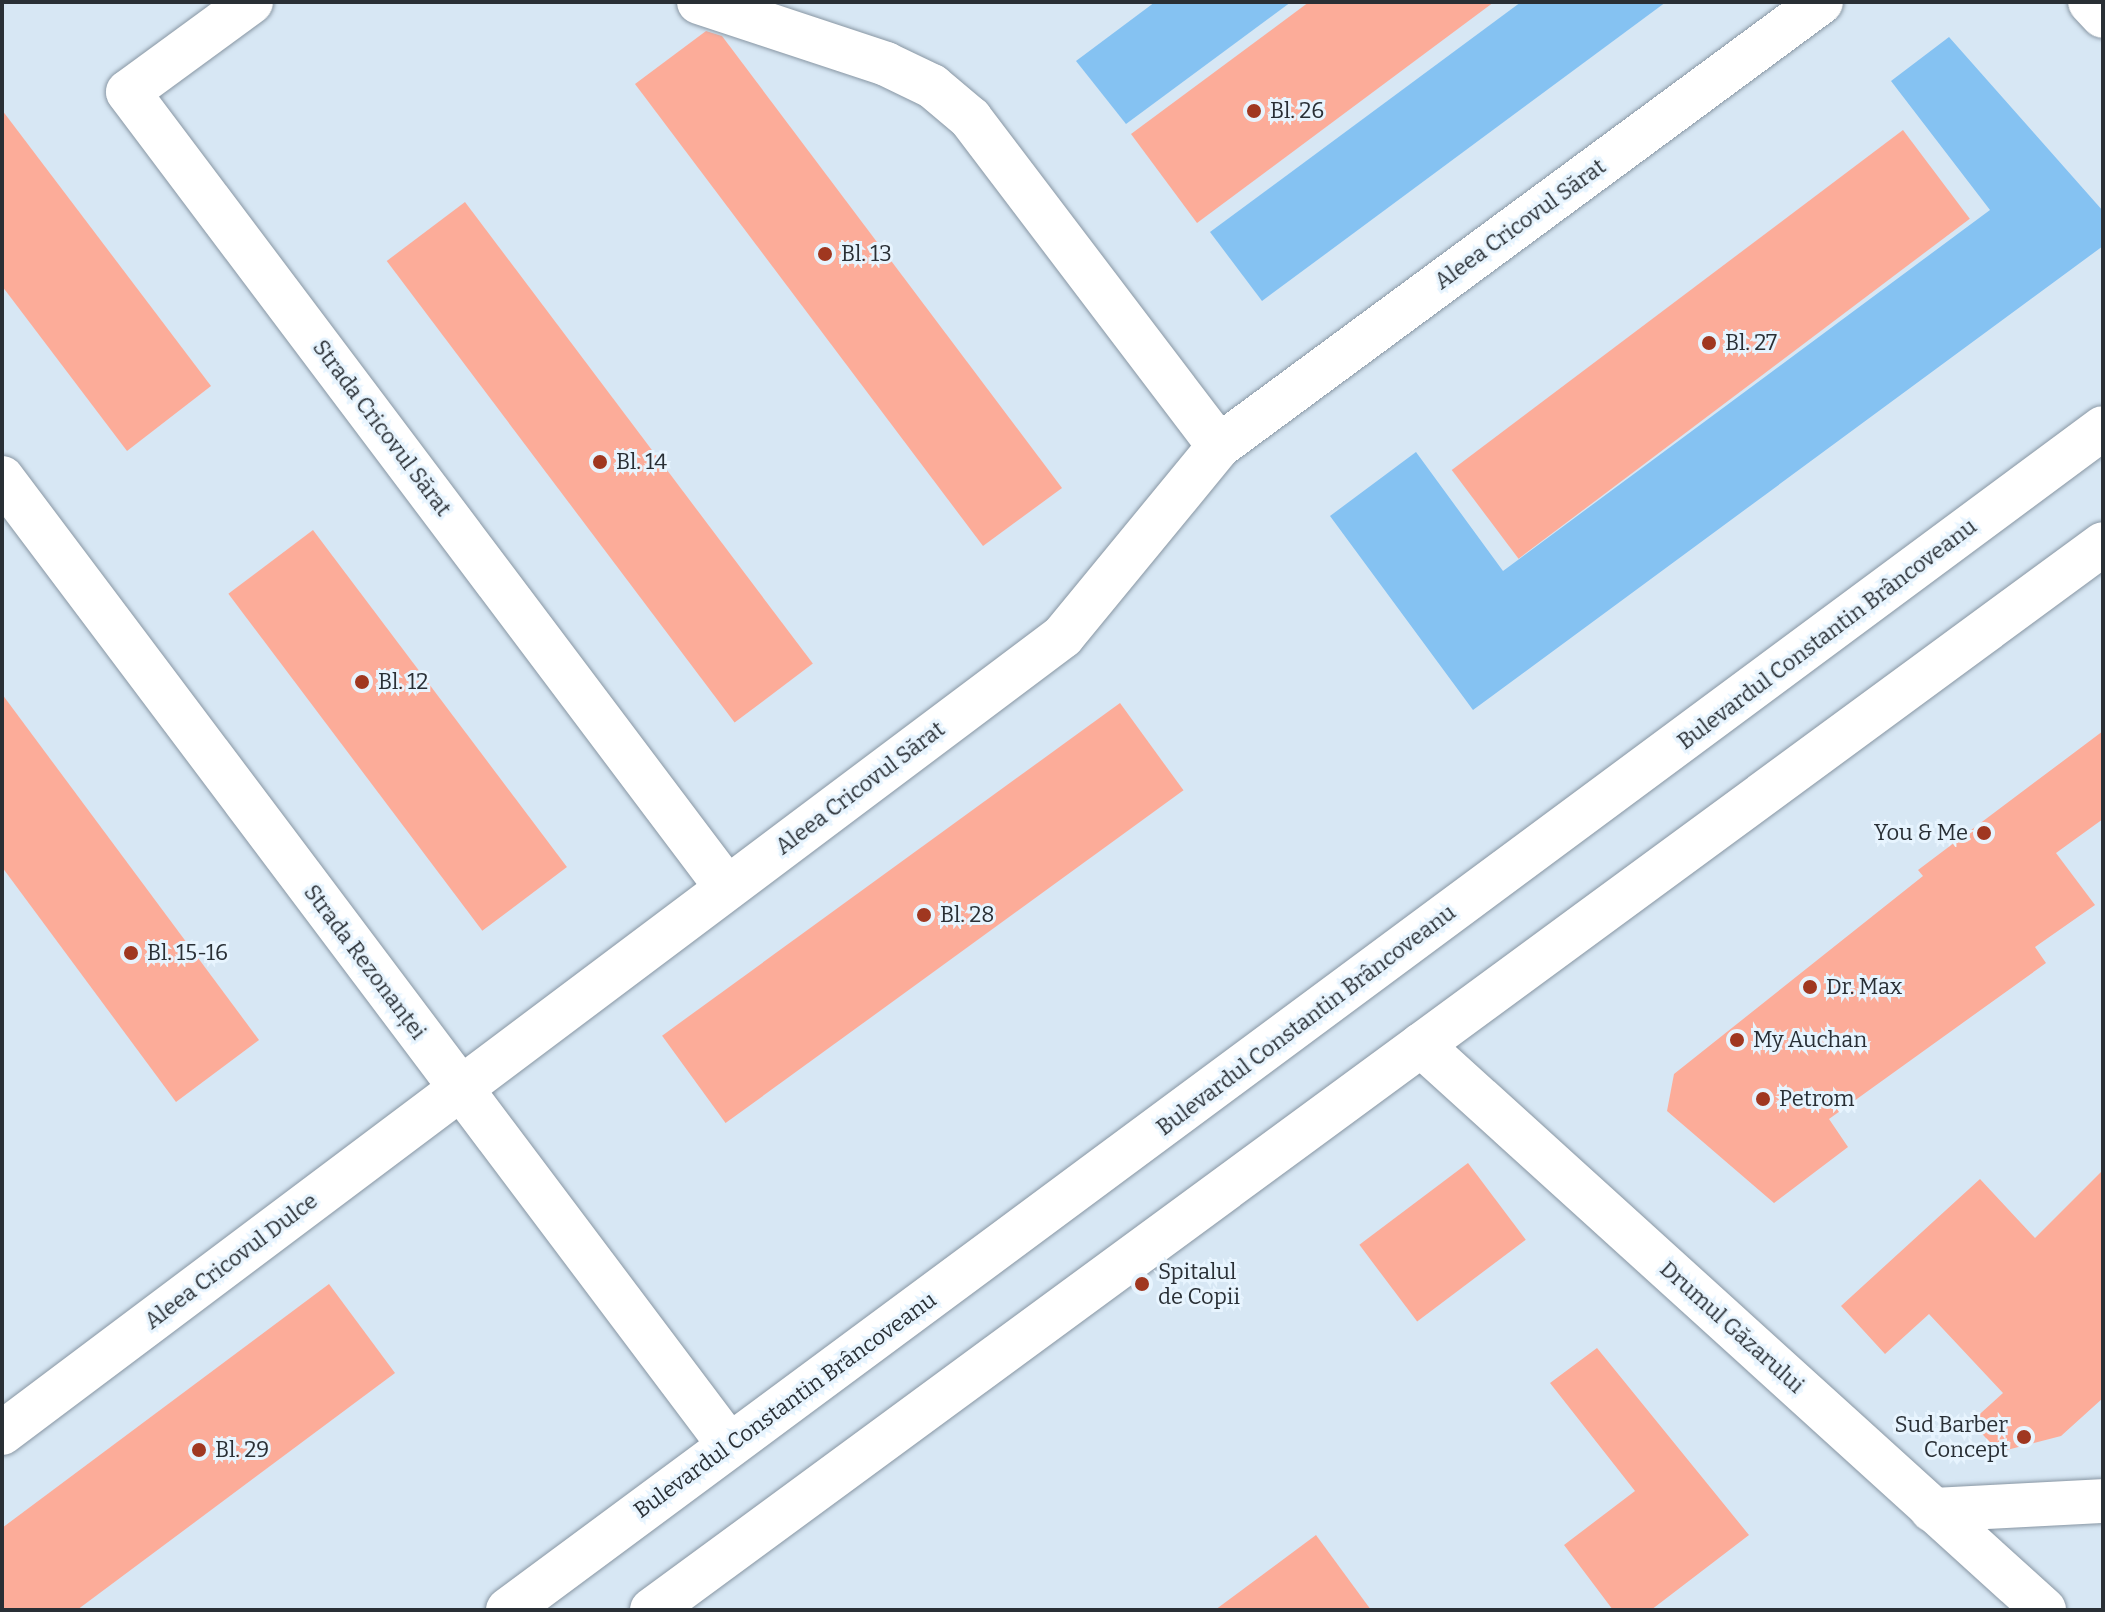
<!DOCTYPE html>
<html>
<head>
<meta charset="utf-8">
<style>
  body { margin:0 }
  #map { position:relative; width:2105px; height:1612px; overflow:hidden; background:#d7e7f4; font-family:Bitter,serif }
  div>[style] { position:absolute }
  .green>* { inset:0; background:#85c2f2 }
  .building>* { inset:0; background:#fcac99; transform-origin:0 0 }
  .roads { filter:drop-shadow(0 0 2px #8896a3) drop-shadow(0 0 2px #8896a3) }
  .street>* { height:44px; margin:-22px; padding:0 22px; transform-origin:22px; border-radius:22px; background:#fff }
  .secondary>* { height:44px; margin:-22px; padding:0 22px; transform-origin:22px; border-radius:22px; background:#fff }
  .dots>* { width:22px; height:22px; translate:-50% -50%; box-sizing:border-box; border:4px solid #e7f4fe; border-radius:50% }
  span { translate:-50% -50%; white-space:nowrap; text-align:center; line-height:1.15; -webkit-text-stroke:6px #e7f4fe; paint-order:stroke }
  .poi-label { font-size:22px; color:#292f35 }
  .left { translate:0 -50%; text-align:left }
  .right { translate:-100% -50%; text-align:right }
  .street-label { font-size:22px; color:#292f35 }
  .frame { position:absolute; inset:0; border:4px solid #292f35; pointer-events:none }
</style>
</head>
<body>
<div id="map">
  <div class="green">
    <i style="clip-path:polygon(1155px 2px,1291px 2px,1126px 124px,1076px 61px)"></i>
    <i style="clip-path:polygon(1521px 2px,1666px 2px,1262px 301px,1210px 232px)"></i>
    <i style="clip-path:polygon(1949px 37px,2103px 211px,2103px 246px,1473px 710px,1330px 516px,1416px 452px,1503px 571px,1990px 210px,1891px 81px)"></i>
  </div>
  <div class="building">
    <i style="clip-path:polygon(1309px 2px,1494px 2px,1197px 223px,1131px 134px)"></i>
    <i style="clip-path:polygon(706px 31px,722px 36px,1062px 488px,983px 546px,635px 84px)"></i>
    <i style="clip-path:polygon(2px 110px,211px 386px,127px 451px,2px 286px)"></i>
    <i style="left:1903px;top:130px;width:111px;height:565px;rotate:53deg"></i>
    <i style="left:465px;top:202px;width:578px;height:98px;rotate:53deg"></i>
    <i style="left:313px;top:530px;width:422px;height:106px;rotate:53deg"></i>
    <i style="clip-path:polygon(2px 694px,259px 1040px,176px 1102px,2px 867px)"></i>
    <i style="left:1120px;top:703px;width:108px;height:566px;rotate:54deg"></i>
    <i style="clip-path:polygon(2103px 731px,2103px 819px,2056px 853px,2095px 905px,2035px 947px,2046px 963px,1829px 1119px,1848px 1147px,1774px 1203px,1667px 1111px,1674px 1074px,1923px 876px,1918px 870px)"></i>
    <i style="left:1468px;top:1163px;width:96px;height:136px;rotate:53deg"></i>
    <i style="clip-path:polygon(2103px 1170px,2103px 1398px,2061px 1436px,1999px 1452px,1971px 1422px,2003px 1393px,1929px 1314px,1885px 1354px,1841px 1306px,1980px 1179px,2035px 1238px)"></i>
    <i style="clip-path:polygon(329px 1284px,395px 1373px,77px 1610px,2px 1610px,2px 1528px)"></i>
    <i style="clip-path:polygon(1597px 1348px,1749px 1535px,1651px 1610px,1613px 1610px,1564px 1545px,1635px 1491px,1550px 1383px)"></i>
    <i style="clip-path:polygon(1316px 1535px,1371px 1610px,1215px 1610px)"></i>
  </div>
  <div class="roads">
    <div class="street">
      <i style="left:251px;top:2px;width:152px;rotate:143.8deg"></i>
      <i style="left:128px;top:92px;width:996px;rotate:53.04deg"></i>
      <i style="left:699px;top:2px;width:197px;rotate:18.3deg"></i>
      <i style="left:886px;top:64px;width:51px;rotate:25.6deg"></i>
      <i style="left:932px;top:86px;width:50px;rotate:40.1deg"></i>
      <i style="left:970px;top:118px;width:412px;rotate:52.8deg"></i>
      <i style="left:2px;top:478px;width:1210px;rotate:53.06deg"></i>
      <i style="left:2px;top:1433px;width:1327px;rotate:-36.91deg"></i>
      <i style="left:1063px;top:636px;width:246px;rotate:-50.6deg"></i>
      <i style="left:1219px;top:446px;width:748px;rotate:-36.41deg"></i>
      <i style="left:1932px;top:1510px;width:171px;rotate:-3deg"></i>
    </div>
    <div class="secondary">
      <i style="left:2090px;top:2px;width:19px;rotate:47deg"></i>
      <i style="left:1421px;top:1045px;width:841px;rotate:42.2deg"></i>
      <i style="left:508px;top:1610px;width:1985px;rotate:-36.54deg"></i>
      <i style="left:652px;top:1610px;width:1800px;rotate:-36.3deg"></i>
    </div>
  </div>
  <div class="dots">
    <i style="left:1254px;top:111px;background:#a03720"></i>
    <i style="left:825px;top:254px;background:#a03720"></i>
    <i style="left:1709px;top:343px;background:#a03720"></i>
    <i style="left:600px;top:462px;background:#a03720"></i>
    <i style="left:362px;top:682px;background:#a03720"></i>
    <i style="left:1984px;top:833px;background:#a03720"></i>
    <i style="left:924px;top:915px;background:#a03720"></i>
    <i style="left:131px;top:953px;background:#a03720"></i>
    <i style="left:1810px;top:987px;background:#a03720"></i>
    <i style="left:1737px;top:1040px;background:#a03720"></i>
    <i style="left:1763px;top:1099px;background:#a03720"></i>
    <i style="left:1142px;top:1284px;background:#a03720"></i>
    <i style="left:2024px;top:1437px;background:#a03720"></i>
    <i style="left:199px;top:1450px;background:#a03720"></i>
  </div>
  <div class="poi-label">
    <span class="left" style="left:1270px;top:111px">Bl. 26</span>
    <span class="left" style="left:841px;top:254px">Bl. 13</span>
    <span class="left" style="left:1725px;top:343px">Bl. 27</span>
    <span class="left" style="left:616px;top:462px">Bl. 14</span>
    <span class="left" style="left:378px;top:682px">Bl. 12</span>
    <span class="right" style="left:1968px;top:833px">You &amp; Me</span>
    <span class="left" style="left:940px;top:915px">Bl. 28</span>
    <span class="left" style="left:147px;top:953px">Bl. 15-16</span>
    <span class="left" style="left:1826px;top:987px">Dr. Max</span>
    <span class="left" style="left:1753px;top:1040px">My Auchan</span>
    <span class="left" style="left:1779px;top:1099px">Petrom</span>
    <span class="left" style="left:1158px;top:1284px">Spitalul<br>de Copii</span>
    <span class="right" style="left:2008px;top:1437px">Sud Barber<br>Concept</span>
    <span class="left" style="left:215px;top:1450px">Bl. 29</span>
  </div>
  <div class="street-label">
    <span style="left:1520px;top:224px;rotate:-36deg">Aleea Cricovul Sărat</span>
    <span style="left:382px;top:428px;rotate:53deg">Strada Cricovul Sărat</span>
    <span style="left:1827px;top:634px;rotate:-37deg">Bulevardul Constantin Brâncoveanu</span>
    <span style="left:860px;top:788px;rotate:-37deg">Aleea Cricovul Sărat</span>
    <span style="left:365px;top:962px;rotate:53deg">Strada Rezonanței</span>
    <span style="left:1306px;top:1020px;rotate:-37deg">Bulevardul Constantin Brâncoveanu</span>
    <span style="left:231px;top:1261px;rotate:-37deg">Aleea Cricovul Dulce</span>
    <span style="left:1732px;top:1327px;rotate:42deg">Drumul Găzarului</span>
    <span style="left:785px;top:1405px;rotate:-36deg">Bulevardul Constantin Brâncoveanu</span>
  </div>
  <div class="frame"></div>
</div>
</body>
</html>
